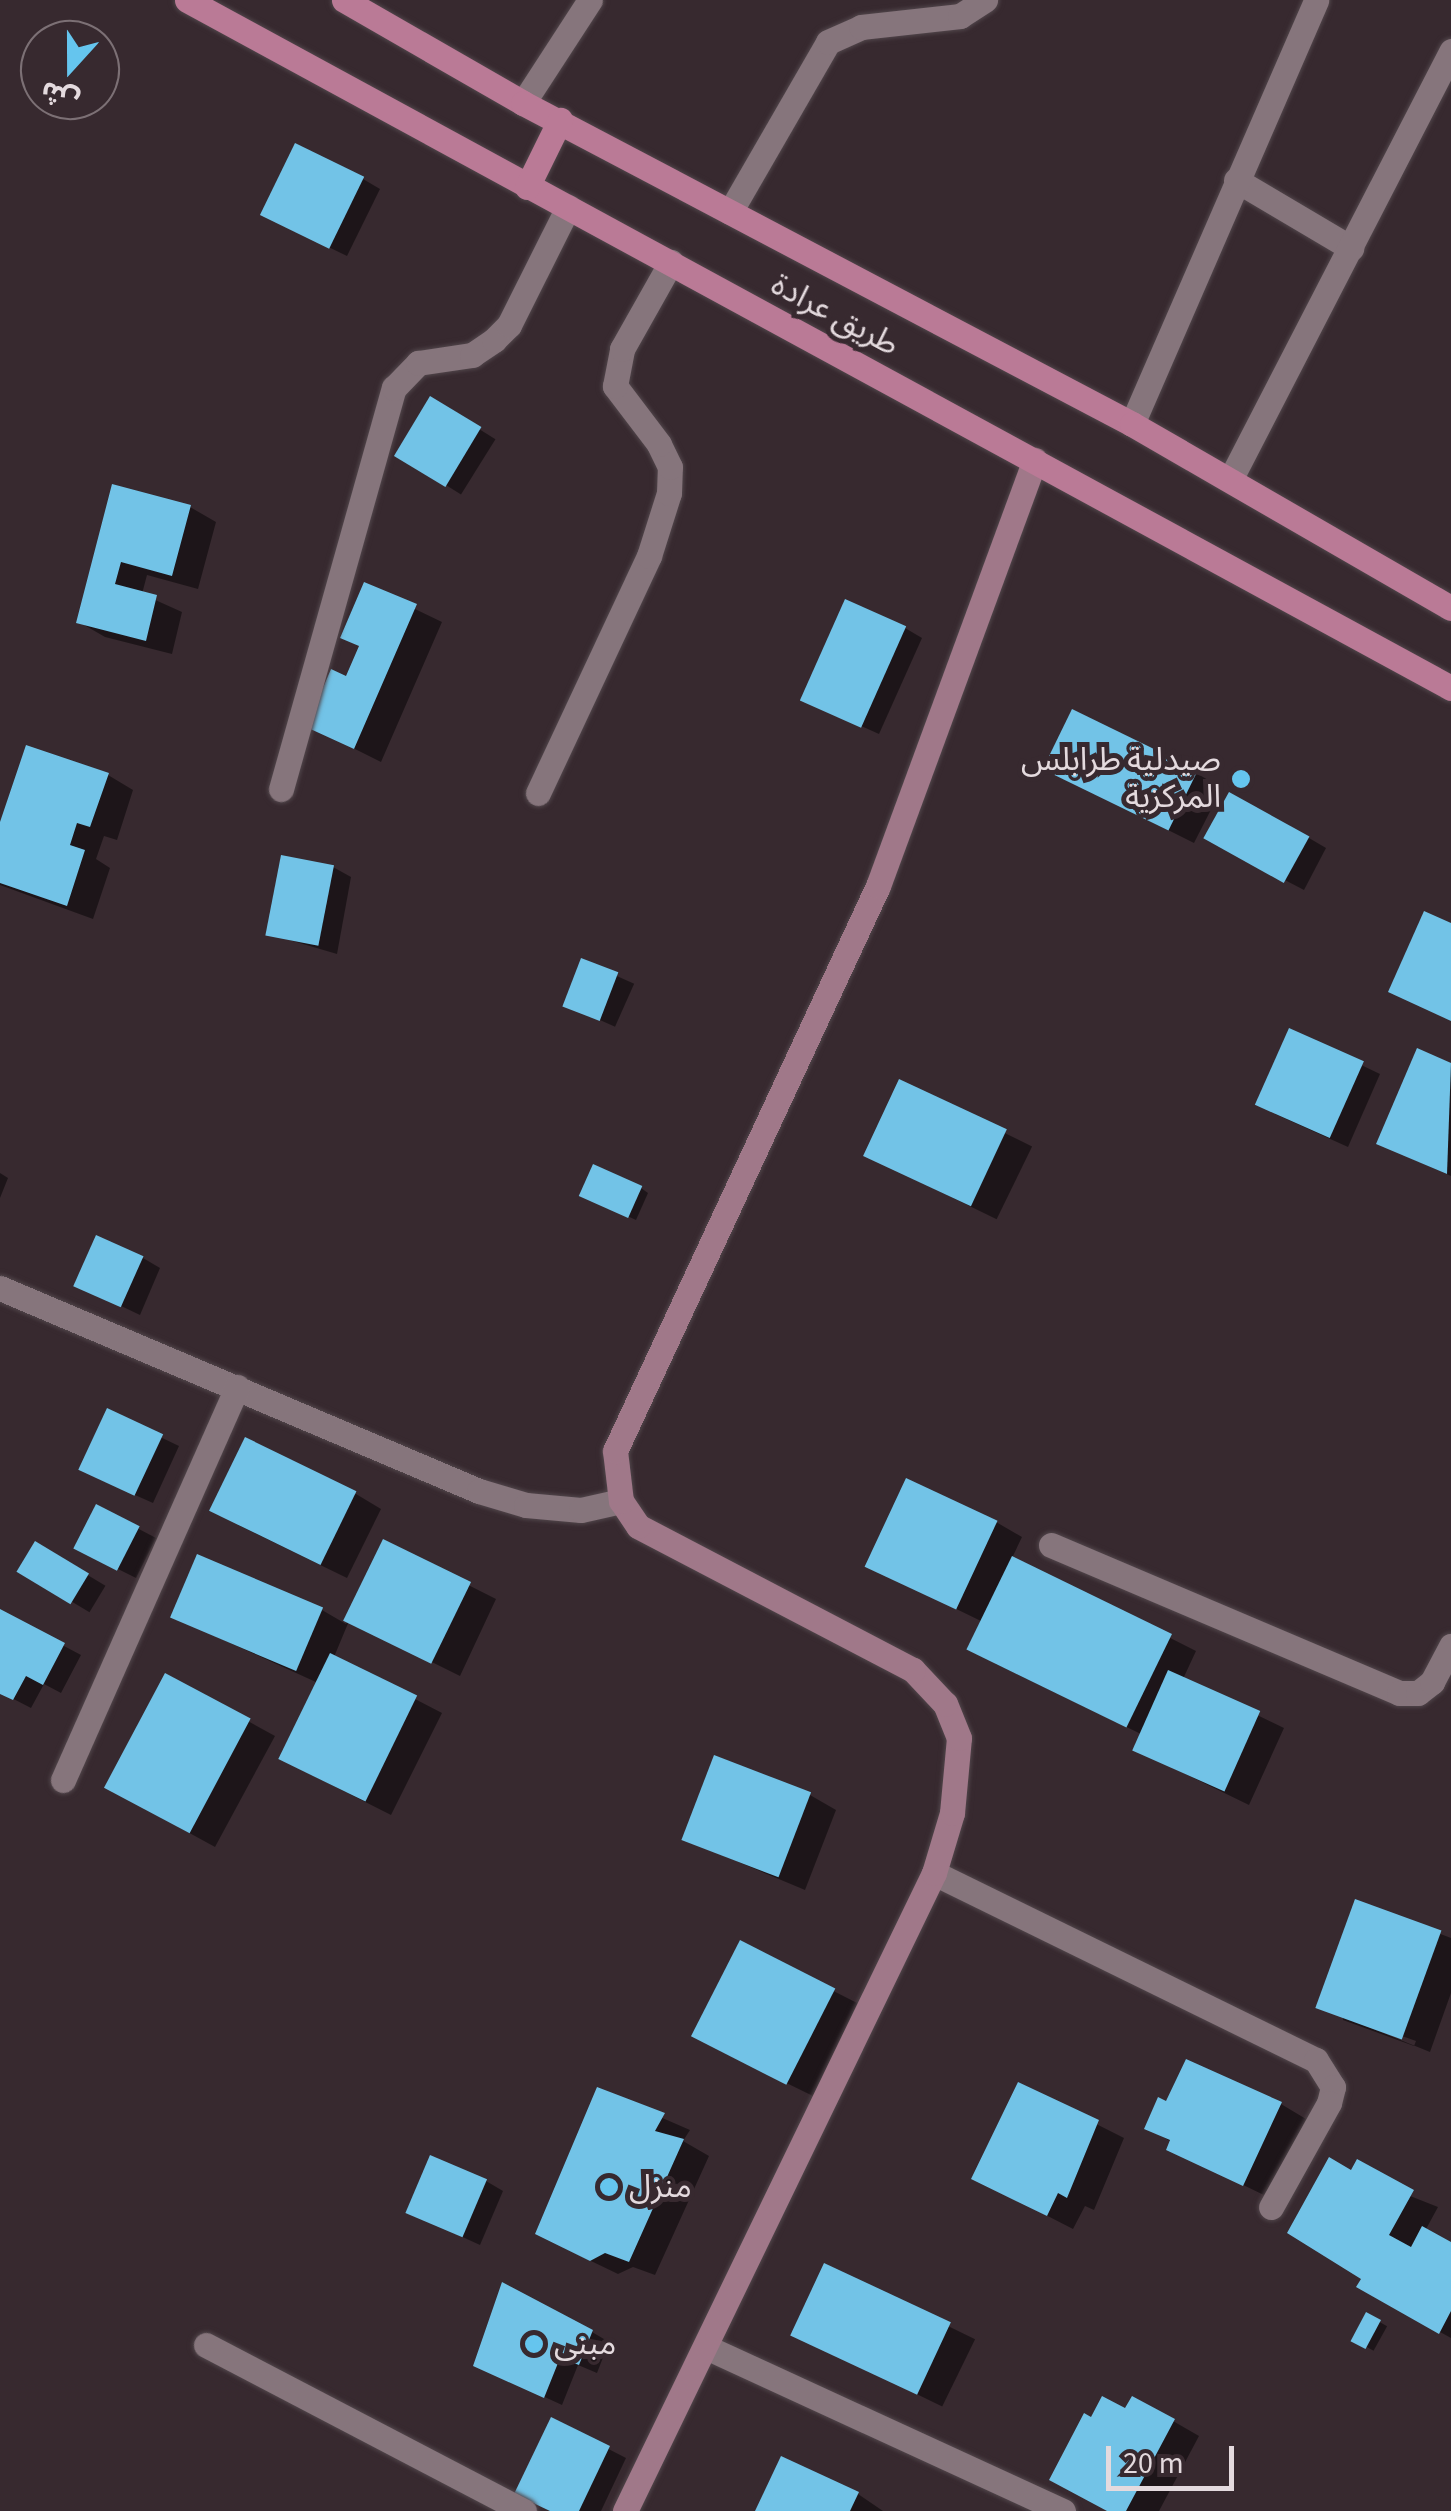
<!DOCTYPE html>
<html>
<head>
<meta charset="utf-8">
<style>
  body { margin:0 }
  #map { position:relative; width:1451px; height:2511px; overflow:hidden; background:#37292f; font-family:"Source Sans 3","Noto Sans Arabic",sans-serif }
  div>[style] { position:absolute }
  .shadow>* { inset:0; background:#0007; transform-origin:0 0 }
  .building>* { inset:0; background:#72c3e7; transform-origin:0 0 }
  .roads { filter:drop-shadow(0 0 2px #51464b) drop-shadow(0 0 2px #51464b) }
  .minor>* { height:25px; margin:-12.5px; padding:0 12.5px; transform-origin:12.5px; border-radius:12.5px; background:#86757c }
  .tertiary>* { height:25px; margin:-12.5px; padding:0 12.5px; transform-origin:12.5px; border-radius:12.5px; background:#86757c }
  .secondary>* { height:25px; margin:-12.5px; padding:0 12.5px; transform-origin:12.5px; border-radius:12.5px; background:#a07889 }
  .primary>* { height:25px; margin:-12.5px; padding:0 12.5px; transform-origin:12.5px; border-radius:12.5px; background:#ba7a96 }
  .dots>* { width:28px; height:28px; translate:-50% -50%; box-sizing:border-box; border:5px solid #37292f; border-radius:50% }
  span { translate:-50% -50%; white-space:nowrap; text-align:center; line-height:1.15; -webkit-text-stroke:10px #37292f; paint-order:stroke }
  .street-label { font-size:32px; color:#e4dade }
  .poi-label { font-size:32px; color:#e4dade }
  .right { translate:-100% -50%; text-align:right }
  .left { translate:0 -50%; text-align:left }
  .north { position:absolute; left:20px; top:20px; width:100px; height:100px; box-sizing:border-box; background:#37292f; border:2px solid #7c7075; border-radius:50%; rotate:201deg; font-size:28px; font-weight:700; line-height:40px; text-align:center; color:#e4dade }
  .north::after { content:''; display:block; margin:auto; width:35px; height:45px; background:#65c5ee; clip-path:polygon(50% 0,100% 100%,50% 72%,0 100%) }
  .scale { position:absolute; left:1106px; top:2446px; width:128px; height:45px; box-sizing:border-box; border:5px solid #e4dade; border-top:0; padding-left:12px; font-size:30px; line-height:35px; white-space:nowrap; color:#e4dade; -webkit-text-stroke:8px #37292f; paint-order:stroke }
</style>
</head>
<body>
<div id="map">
  <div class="shadow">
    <i style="clip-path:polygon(363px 179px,380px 189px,347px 256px,281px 224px)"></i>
    <i style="left:431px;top:399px;width:76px;height:65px;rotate:32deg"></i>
    <i style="clip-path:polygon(114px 487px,190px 507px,216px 522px,198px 589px,147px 575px,142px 594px,182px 612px,172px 654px,105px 637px,79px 622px)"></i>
    <i style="clip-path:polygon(365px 585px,442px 622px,381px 762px,309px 726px,348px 679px,361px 647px,343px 637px)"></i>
    <i style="clip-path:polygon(905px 628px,922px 638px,879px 734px,821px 708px)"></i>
    <i style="clip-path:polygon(1196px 773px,1222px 788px,1194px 843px,1072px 782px)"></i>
    <i style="clip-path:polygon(108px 775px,133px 790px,117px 840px,104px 836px,96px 859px,110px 868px,93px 919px,0 885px,0 830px)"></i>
    <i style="clip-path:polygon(1309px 838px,1326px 848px,1304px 890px,1224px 848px)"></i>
    <i style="clip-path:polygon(333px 867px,351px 877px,337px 954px,269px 934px)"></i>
    <i style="left:583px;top:961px;width:56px;height:47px;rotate:24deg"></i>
    <i style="clip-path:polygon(1290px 1031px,1380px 1074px,1348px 1147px,1275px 1114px)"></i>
    <i style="clip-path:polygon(1418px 1052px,1451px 1066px,1451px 1176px,1397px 1152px)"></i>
    <i style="left:900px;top:1082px;width:147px;height:81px;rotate:26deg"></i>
    <i style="clip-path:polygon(0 1173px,8px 1178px,0 1198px)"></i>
    <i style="clip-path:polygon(641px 1188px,648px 1193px,636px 1220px,590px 1199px)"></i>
    <i style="clip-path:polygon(143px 1258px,160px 1268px,140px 1315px,77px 1285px)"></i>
    <i style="clip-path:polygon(108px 1412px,179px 1446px,153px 1503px,99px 1479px)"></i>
    <i style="clip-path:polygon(356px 1494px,381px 1509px,347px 1578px,238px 1525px)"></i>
    <i style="clip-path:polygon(97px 1507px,156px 1538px,136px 1578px,94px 1557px)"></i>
    <i style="clip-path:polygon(996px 1522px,1022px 1537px,1012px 1558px,1196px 1651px,1183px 1679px,1284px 1728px,1249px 1805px,1134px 1749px,1141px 1734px,996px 1664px,983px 1622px,868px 1566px)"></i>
    <i style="clip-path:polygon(385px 1543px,496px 1599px,460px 1676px,349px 1621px,334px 1657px,442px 1713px,391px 1815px,306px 1772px,318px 1683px,173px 1617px,322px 1610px,346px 1624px)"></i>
    <i style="left:36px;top:1544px;width:81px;height:31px;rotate:31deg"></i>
    <i style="clip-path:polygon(0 1612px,81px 1655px,61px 1693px,44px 1684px,31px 1708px,0 1692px)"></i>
    <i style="clip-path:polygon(166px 1676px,275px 1736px,215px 1847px,131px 1801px)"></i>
    <i style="clip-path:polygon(810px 1795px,836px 1810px,805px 1890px,684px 1839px)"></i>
    <i style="clip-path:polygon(evenodd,1356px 1902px,1451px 1938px,1451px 1993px,1430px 2052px,1319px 2007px,1356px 1902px,1343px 2015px,1416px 2041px,1414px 2046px,1343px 2020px,1343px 2015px)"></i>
    <i style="clip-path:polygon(741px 1944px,861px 2005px,815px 2097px,721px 2051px)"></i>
    <i style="clip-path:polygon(1019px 2085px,1124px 2138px,1094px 2210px,1085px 2206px,1073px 2229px,974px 2178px)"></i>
    <i style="clip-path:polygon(598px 2090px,690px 2130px,683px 2141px,709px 2156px,655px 2275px,633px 2267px,618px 2274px,564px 2248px)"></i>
    <i style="clip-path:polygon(1168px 2104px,1281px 2104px,1306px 2119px,1270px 2198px,1169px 2149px,1172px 2142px,1147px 2128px)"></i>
    <i style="clip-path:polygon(1352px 2173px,1438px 2207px,1425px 2231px,1451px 2245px,1451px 2338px,1359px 2287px,1364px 2278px)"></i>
    <i style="clip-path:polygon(486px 2181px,503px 2191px,480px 2245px,408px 2212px)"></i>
    <i style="left:825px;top:2266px;width:167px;height:75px;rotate:26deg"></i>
    <i style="left:1367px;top:2315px;width:23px;height:28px;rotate:29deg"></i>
    <i style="clip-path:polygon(592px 2332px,609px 2342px,597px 2373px,578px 2365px,562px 2405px,476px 2365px)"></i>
    <i style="clip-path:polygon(1126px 2412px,1173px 2421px,1199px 2436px,1159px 2511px,1110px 2511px,1092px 2420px)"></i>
    <i style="clip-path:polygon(552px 2420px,626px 2458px,601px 2511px,552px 2511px)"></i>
    <i style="clip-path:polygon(858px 2494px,883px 2511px,757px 2511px)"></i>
  </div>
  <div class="building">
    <i style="left:295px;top:143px;width:77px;height:80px;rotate:26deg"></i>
    <i style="left:430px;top:396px;width:60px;height:70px;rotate:31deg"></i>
    <i style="clip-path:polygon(112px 484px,191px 505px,172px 576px,121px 562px,115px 584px,157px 595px,146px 641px,76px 623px)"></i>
    <i style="clip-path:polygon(364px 582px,417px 604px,354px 749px,306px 727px,331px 669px,346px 676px,359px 646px,340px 638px)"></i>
    <i style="left:845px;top:599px;width:67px;height:111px;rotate:24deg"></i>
    <i style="left:1072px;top:709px;width:140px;height:67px;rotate:26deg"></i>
    <i style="clip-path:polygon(26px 745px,109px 773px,90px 827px,77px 823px,70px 845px,85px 850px,67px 906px,0 883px,0 822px)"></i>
    <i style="left:1229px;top:792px;width:92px;height:53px;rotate:29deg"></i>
    <i style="left:281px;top:855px;width:54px;height:82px;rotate:11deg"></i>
    <i style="clip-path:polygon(1424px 911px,1451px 923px,1451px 1021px,1388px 992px)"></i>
    <i style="left:581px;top:958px;width:40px;height:52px;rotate:21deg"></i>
    <i style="left:1289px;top:1028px;width:82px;height:84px;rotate:24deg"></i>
    <i style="clip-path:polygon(1417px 1048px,1451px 1063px,1447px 1174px,1376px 1144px)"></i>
    <i style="left:899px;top:1079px;width:119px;height:85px;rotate:25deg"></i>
    <i style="left:593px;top:1164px;width:54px;height:35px;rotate:24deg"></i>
    <i style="left:96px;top:1235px;width:52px;height:56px;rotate:24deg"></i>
    <i style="left:107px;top:1408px;width:62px;height:68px;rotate:25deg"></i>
    <i style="left:245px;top:1437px;width:124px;height:82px;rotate:26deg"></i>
    <i style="left:906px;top:1478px;width:101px;height:98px;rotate:25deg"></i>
    <i style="left:96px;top:1504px;width:49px;height:50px;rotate:27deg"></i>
    <i style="left:383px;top:1539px;width:98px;height:91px;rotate:26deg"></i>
    <i style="left:35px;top:1541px;width:63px;height:36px;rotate:31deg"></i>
    <i style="left:197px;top:1554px;width:137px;height:69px;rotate:23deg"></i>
    <i style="left:1012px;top:1556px;width:178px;height:104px;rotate:26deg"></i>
    <i style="clip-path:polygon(0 1609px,65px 1643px,43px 1685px,26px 1676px,13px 1700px,0 1694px)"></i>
    <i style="left:330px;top:1653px;width:97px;height:118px;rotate:26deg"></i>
    <i style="left:1168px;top:1670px;width:101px;height:88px;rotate:24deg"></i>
    <i style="left:165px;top:1673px;width:97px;height:130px;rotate:28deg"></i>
    <i style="left:714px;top:1755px;width:104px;height:91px;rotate:21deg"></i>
    <i style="left:1355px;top:1899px;width:92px;height:116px;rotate:20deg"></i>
    <i style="left:740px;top:1940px;width:107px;height:108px;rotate:27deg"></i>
    <i style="clip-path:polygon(1186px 2059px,1282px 2102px,1243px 2186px,1166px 2150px,1170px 2140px,1144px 2129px,1158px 2097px,1166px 2101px)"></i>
    <i style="clip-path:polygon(1018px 2082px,1099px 2120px,1067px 2198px,1058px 2193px,1047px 2216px,971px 2179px)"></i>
    <i style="clip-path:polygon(597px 2087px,665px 2113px,655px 2131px,684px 2139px,629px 2262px,605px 2253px,590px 2261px,535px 2234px)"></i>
    <i style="left:430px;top:2155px;width:62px;height:63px;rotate:23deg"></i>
    <i style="clip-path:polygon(1329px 2157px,1351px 2170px,1357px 2159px,1414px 2190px,1389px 2235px,1411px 2247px,1422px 2226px,1451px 2242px,1451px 2311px,1439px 2334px,1356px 2287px,1361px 2279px,1287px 2233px)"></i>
    <i style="left:824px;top:2263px;width:140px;height:80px;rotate:25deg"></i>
    <i style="clip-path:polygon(502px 2282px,593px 2330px,579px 2365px,560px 2358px,544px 2398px,473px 2366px)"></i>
    <i style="left:1366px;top:2312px;width:17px;height:33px;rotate:28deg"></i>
    <i style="clip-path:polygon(1102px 2396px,1125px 2408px,1132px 2396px,1175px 2419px,1126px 2511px,1107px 2511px,1049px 2480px,1084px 2413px,1091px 2417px)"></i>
    <i style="clip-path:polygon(551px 2417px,610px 2446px,579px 2511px,550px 2511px,514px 2494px)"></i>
    <i style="clip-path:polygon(781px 2456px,859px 2492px,850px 2511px,755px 2511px)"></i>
  </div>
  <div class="roads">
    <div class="minor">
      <i style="left:1236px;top:180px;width:134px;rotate:30.6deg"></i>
      <i style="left:730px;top:212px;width:196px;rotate:-60deg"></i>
      <i style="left:828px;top:42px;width:36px;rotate:-24deg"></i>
      <i style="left:861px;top:27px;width:100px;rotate:-6.3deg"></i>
      <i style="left:960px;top:16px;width:30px;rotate:-33deg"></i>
      <i style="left:1132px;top:424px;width:462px;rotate:-66.5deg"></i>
      <i style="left:1230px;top:480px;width:483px;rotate:-62.7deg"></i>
      <i style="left:281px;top:789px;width:417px;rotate:-74.3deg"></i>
      <i style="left:394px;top:388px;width:35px;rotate:-46deg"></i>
      <i style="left:418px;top:363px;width:55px;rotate:-8.4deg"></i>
      <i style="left:472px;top:355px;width:27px;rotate:-34deg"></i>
      <i style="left:494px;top:340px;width:21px;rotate:-45deg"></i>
      <i style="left:509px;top:325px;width:132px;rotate:-63.4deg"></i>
      <i style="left:538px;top:793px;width:262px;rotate:-64.9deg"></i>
      <i style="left:649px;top:556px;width:66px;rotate:-72.4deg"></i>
      <i style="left:669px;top:493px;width:26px;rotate:-88deg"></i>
      <i style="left:670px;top:467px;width:25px;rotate:-116deg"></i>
      <i style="left:659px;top:444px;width:73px;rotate:-127.2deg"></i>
      <i style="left:615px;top:386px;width:38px;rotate:-79deg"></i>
      <i style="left:622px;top:349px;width:100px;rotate:-60.6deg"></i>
      <i style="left:0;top:1288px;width:520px;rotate:22.97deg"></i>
      <i style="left:479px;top:1491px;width:49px;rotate:16.6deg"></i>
      <i style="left:526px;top:1505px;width:55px;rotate:5.2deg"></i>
      <i style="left:581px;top:1510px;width:41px;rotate:-12.7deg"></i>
      <i style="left:1051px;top:1545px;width:378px;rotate:23deg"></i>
      <i style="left:1399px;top:1693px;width:19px"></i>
      <i style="left:1418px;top:1693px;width:18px;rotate:-38deg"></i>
      <i style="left:1432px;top:1682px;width:41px;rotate:-62.2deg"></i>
      <i style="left:63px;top:1780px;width:430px;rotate:-66.1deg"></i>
      <i style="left:934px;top:1873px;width:425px;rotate:26.1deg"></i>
      <i style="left:1316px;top:2060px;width:32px;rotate:58deg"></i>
      <i style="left:1333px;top:2087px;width:16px;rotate:104deg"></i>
      <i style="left:1329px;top:2103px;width:119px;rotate:119.1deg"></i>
      <i style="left:206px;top:2345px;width:359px;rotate:27.6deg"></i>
      <i style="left:706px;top:2347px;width:393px;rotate:24.7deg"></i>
    </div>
    <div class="tertiary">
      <i style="left:523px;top:103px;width:123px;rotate:-57deg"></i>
    </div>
    <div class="secondary">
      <i style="left:625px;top:2511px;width:709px;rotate:-64.16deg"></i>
      <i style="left:934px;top:1873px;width:63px;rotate:-73.3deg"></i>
      <i style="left:952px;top:1813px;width:75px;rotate:-84.7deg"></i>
      <i style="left:959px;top:1738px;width:37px;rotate:-112deg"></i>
      <i style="left:945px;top:1704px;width:47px;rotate:-133.3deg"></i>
      <i style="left:913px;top:1670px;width:310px;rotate:-152.4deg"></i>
      <i style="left:638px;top:1526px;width:30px;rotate:-124deg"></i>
      <i style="left:621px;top:1501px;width:50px;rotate:-96.8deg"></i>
      <i style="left:615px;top:1451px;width:623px;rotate:-65.04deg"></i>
      <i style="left:878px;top:886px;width:454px;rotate:-69.8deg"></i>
    </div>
    <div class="primary">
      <i style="left:187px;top:0;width:1439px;rotate:28.56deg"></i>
      <i style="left:344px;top:0;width:207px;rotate:29.9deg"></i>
      <i style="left:523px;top:103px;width:688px;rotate:27.79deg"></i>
      <i style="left:1132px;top:424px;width:368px;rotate:30deg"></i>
      <i style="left:527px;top:187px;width:75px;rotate:-63.8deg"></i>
    </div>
  </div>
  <div class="dots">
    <i style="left:1241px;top:779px;background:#65c5ee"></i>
    <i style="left:609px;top:2187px;background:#65c5ee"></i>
    <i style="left:534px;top:2344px;background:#65c5ee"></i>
  </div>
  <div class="street-label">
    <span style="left:835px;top:315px;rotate:28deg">طريق عرادة</span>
  </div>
  <div class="poi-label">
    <span class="right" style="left:1221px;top:779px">صيدلية طرابلس<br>المركزية</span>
    <span class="left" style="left:629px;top:2187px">منزل</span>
    <span class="left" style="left:554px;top:2344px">مبنى</span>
  </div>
  <div class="north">ش</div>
  <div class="scale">20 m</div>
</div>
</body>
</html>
